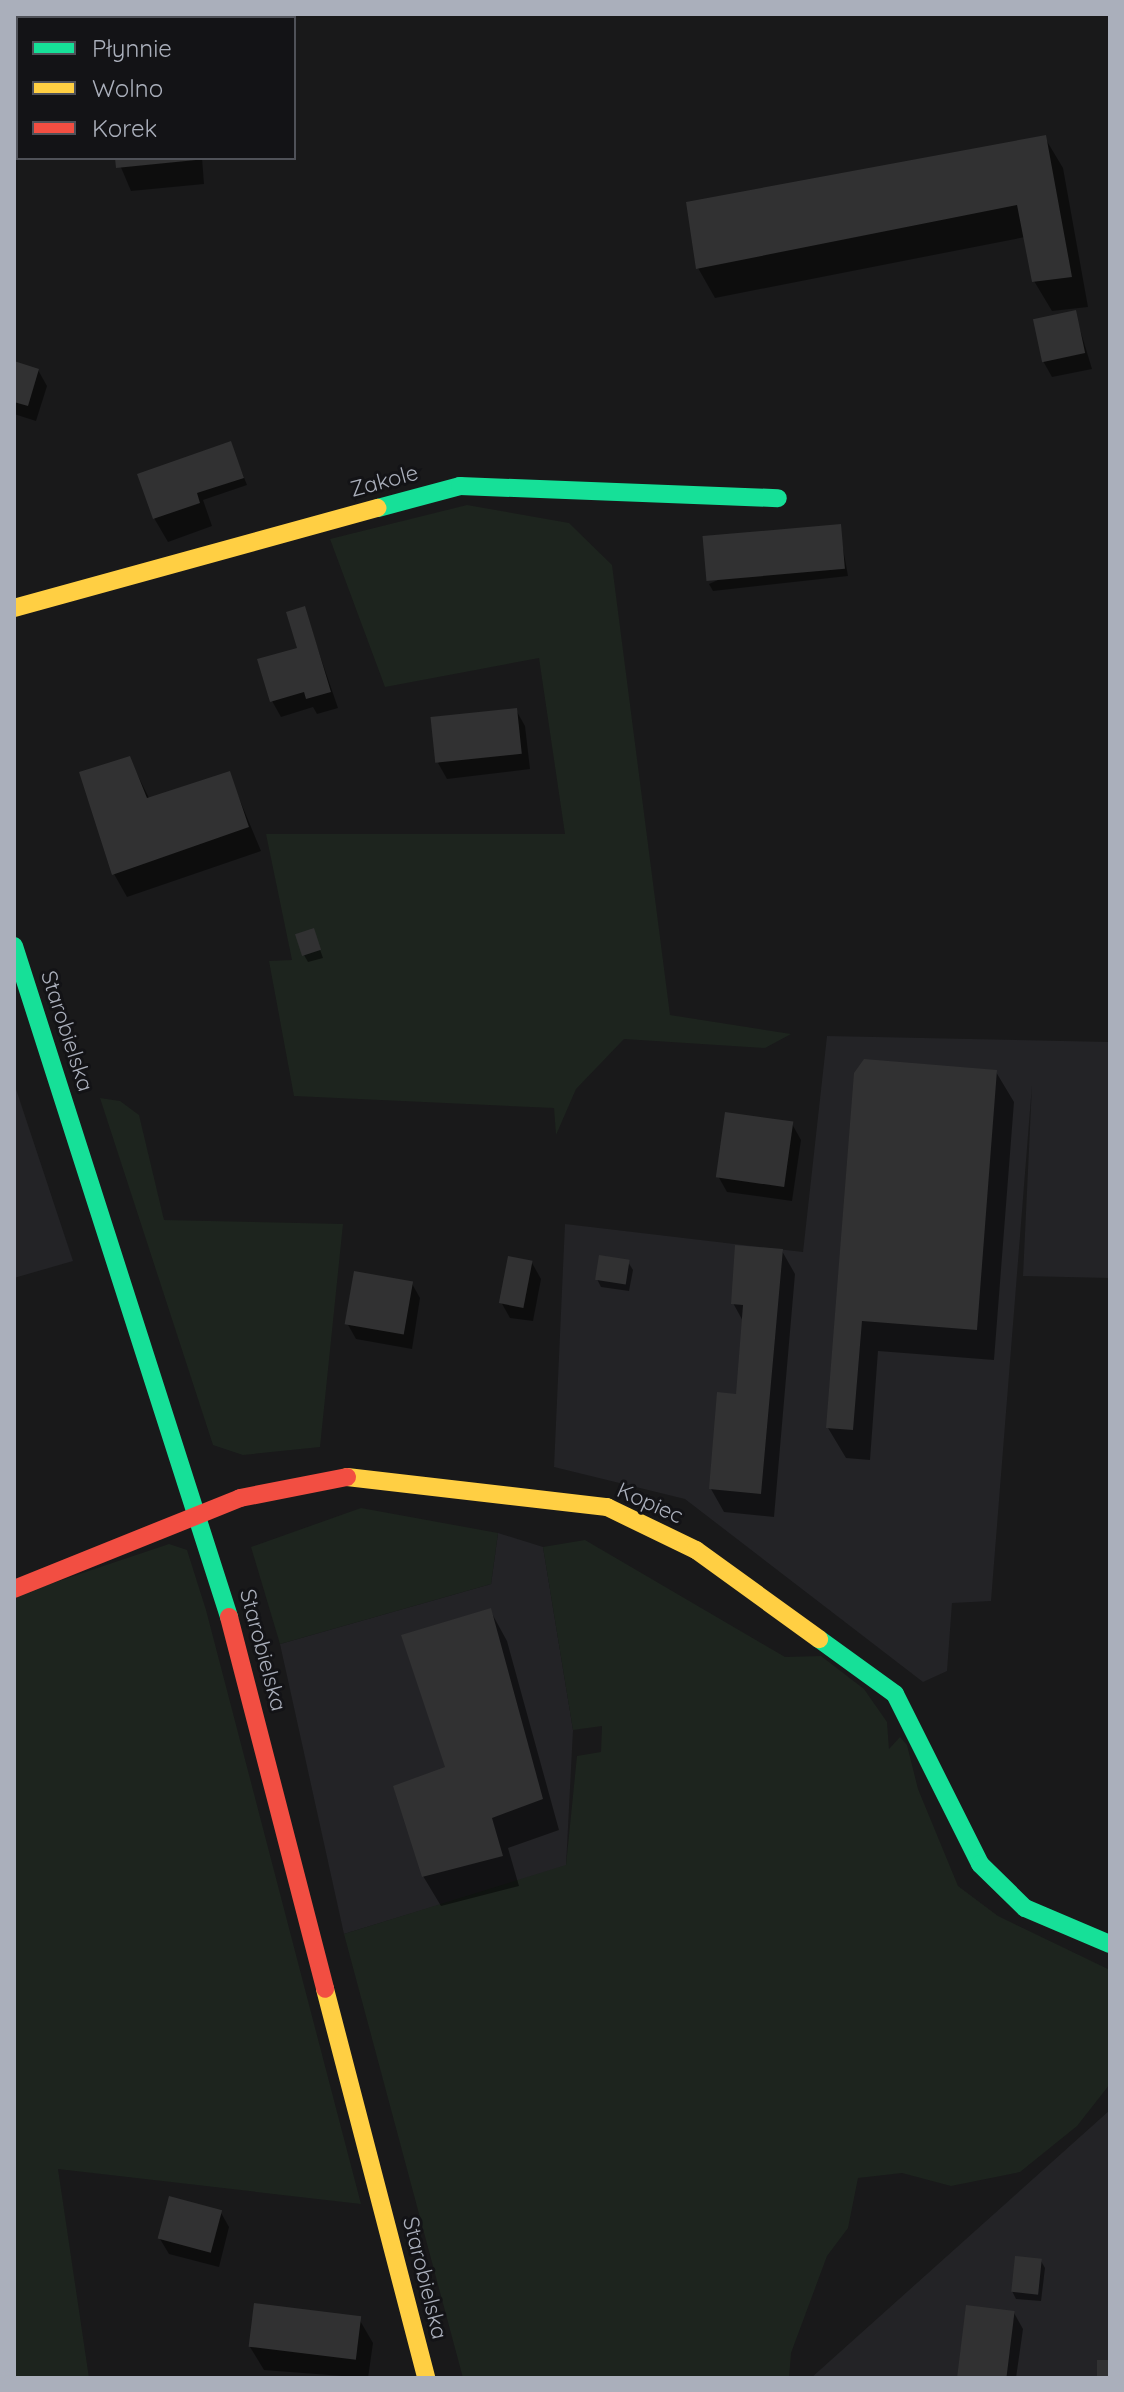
<!DOCTYPE html>
<html>
<head>
<meta charset="utf-8">
<style>
  body { margin:0 }
  #map { position:relative; width:1124px; height:2392px; overflow:hidden; background:#19191a; font-family:Quicksand,sans-serif }
  div>[style] { position:absolute }
  .built>* { inset:0; background:#232326 }
  .green>* { inset:0; background:#1d241e }
  .shadow>* { inset:0; background:#0007 }
  .building>* { inset:0; background:#313132; transform-origin:0 0 }
  .fast>* { height:18px; margin:-9px; padding:0 9px; transform-origin:9px; border-radius:9px; background:#16e098 }
  .slow>* { height:18px; margin:-9px; padding:0 9px; transform-origin:9px; border-radius:9px; background:#ffcf43 }
  .jam>* { height:18px; margin:-9px; padding:0 9px; transform-origin:9px; border-radius:9px; background:#f24e42 }
  span { translate:-50% -50%; white-space:nowrap; text-align:center; line-height:1.15; -webkit-text-stroke:6px #131316; paint-order:stroke }
  .street-label { font-size:22px; color:#aaafbb }
  .frame { position:absolute; inset:0; border:16px solid #aaafbb; pointer-events:none }
  .legend { position:absolute; left:16px; top:16px; width:280px; height:144px; box-sizing:border-box; background:#131316; border:2px solid #4f5158; margin:0; padding:10px 14px; list-style:none; font-size:24px; color:#aaafbb }
  .legend li { display:flex; align-items:center; gap:16px; height:40px }
  .legend b { width:40px; border:2px solid #4f5158 }
</style>
</head>
<body>
<div id="map">
  <div class="built">
    <i style="clip-path:polygon(827px 1036px,1110px 1042px,1110px 1278px,1023px 1276px,1032px 1085px,991px 1601px,952px 1603px,947px 1671px,923px 1682px,685px 1499px,554px 1467px,565px 1224px,803px 1252px)"></i>
    <i style="clip-path:polygon(14px 1083px,73px 1261px,14px 1278px)"></i>
    <i style="clip-path:polygon(498px 1533px,543px 1547px,573px 1730px,566px 1866px,344px 1934px,280px 1644px,491px 1584px)"></i>
    <i style="clip-path:polygon(1110px 2110px,1110px 2378px,811px 2378px)"></i>
  </div>
  <div class="green">
    <i style="clip-path:polygon(467px 505px,569px 523px,612px 565px,670px 1015px,791px 1034px,765px 1048px,624px 1039px,576px 1089px,556px 1135px,554px 1108px,294px 1096px,269px 961px,292px 960px,266px 834px,565px 834px,539px 658px,385px 687px,330px 539px)"></i>
    <i style="clip-path:polygon(100px 1098px,120px 1101px,139px 1115px,164px 1220px,343px 1224px,320px 1447px,243px 1455px,213px 1445px)"></i>
    <i style="clip-path:polygon(361px 1508px,498px 1533px,491px 1584px,280px 1644px,251px 1547px)"></i>
    <i style="clip-path:polygon(585px 1540px,785px 1657px,821px 1656px,864px 1689px,887px 1722px,889px 1749px,900px 1737px,907px 1745px,918px 1789px,958px 1886px,998px 1916px,1110px 1970px,1110px 2084px,1077px 2126px,1020px 2172px,951px 2186px,902px 2173px,858px 2178px,848px 2228px,827px 2256px,791px 2353px,789px 2378px,463px 2378px,344px 1934px,566px 1865px,577px 1756px,601px 1752px,602px 1726px,573px 1730px,543px 1547px)"></i>
    <i style="clip-path:polygon(169px 1544px,187px 1550px,206px 1610px,361px 2204px,58px 2169px,89px 2378px,14px 2378px,14px 1596px)"></i>
  </div>
  <div class="shadow">
    <i style="clip-path:polygon(1045px 138px,1063px 168px,1088px 307px,1052px 311px,1034px 281px,1025px 237px,715px 298px,698px 268px)"></i>
    <i style="clip-path:polygon(117px 158px,202px 158px,204px 184px,131px 191px)"></i>
    <i style="clip-path:polygon(1075px 313px,1092px 369px,1052px 377px,1043px 361px)"></i>
    <i style="clip-path:polygon(14px 363px,38px 370px,47px 386px,36px 421px,14px 414px)"></i>
    <i style="clip-path:polygon(230px 443px,247px 485px,203px 500px,212px 526px,168px 542px,154px 518px)"></i>
    <i style="clip-path:polygon(839px 526px,848px 576px,713px 591px,709px 584px)"></i>
    <i style="clip-path:polygon(304px 609px,338px 708px,317px 714px,313px 707px,281px 717px,272px 701px,299px 649px)"></i>
    <i style="clip-path:polygon(516px 710px,525px 726px,530px 769px,447px 779px,438px 763px)"></i>
    <i style="clip-path:polygon(129px 758px,150px 800px,229px 774px,261px 851px,127px 897px,114px 874px)"></i>
    <i style="clip-path:polygon(313px 930px,323px 958px,308px 962px,304px 955px)"></i>
    <i style="clip-path:polygon(996px 1072px,1014px 1102px,994px 1360px,878px 1351px,870px 1460px,846px 1458px,828px 1428px,856px 1073px)"></i>
    <i style="clip-path:polygon(792px 1124px,801px 1140px,792px 1201px,727px 1192px,718px 1176px)"></i>
    <i style="clip-path:polygon(782px 1251px,795px 1274px,774px 1517px,724px 1512px,711px 1489px,737px 1396px,744px 1323px,733px 1303px)"></i>
    <i style="clip-path:polygon(628px 1262px,633px 1270px,629px 1291px,601px 1287px,597px 1279px)"></i>
    <i style="clip-path:polygon(532px 1263px,541px 1279px,533px 1321px,510px 1318px,501px 1302px)"></i>
    <i style="clip-path:polygon(411px 1282px,420px 1298px,412px 1349px,356px 1339px,347px 1323px)"></i>
    <i style="clip-path:polygon(490px 1610px,507px 1641px,559px 1830px,508px 1848px,519px 1886px,441px 1906px,423px 1876px)"></i>
    <i style="clip-path:polygon(220px 2211px,229px 2227px,219px 2267px,169px 2254px,160px 2239px)"></i>
    <i style="clip-path:polygon(1041px 2261px,1045px 2268px,1041px 2301px,1016px 2299px,1012px 2291px)"></i>
    <i style="clip-path:polygon(1014px 2313px,1023px 2329px,1016px 2378px,958px 2378px)"></i>
    <i style="clip-path:polygon(359px 2319px,373px 2343px,368px 2378px,264px 2370px,250px 2347px)"></i>
  </div>
  <div class="building">
    <i style="clip-path:polygon(1046px 135px,1072px 277px,1032px 282px,1017px 205px,696px 269px,686px 202px)"></i>
    <i style="clip-path:polygon(115px 158px,196px 158px,196px 160px,116px 168px)"></i>
    <i style="left:1076px;top:310px;width:44px;height:44px;rotate:78deg"></i>
    <i style="clip-path:polygon(14px 361px,39px 369px,28px 406px,14px 402px)"></i>
    <i style="clip-path:polygon(231px 441px,244px 478px,197px 493px,200px 503px,153px 519px,137px 474px)"></i>
    <i style="left:841px;top:524px;width:45px;height:139px;rotate:85deg"></i>
    <i style="clip-path:polygon(305px 606px,331px 692px,306px 699px,304px 692px,270px 702px,257px 659px,297px 648px,286px 612px)"></i>
    <i style="left:517px;top:708px;width:46px;height:87px;rotate:84deg"></i>
    <i style="clip-path:polygon(130px 756px,147px 798px,230px 771px,249px 827px,112px 875px,79px 772px)"></i>
    <i style="left:314px;top:928px;width:23px;height:20px;rotate:72deg"></i>
    <i style="clip-path:polygon(864px 1059px,997px 1070px,977px 1330px,862px 1321px,853px 1430px,826px 1428px,854px 1073px)"></i>
    <i style="left:725px;top:1112px;width:69px;height:66px;rotate:8deg"></i>
    <i style="clip-path:polygon(735px 1245px,783px 1249px,761px 1494px,709px 1489px,717px 1392px,736px 1394px,743px 1305px,731px 1304px)"></i>
    <i style="left:599px;top:1255px;width:31px;height:25px;rotate:9deg"></i>
    <i style="left:508px;top:1256px;width:25px;height:48px;rotate:11deg"></i>
    <i style="left:354px;top:1271px;width:60px;height:54px;rotate:10deg"></i>
    <i style="clip-path:polygon(491px 1608px,543px 1799px,492px 1818px,503px 1856px,422px 1877px,393px 1786px,445px 1767px,401px 1635px)"></i>
    <i style="left:169px;top:2196px;width:55px;height:44px;rotate:15deg"></i>
    <i style="left:1015px;top:2256px;width:27px;height:36px;rotate:6deg"></i>
    <i style="left:254px;top:2303px;width:108px;height:44px;rotate:7deg"></i>
    <i style="left:966px;top:2305px;width:49px;height:74px;rotate:7deg"></i>
    <i style="left:1097px;top:2360px;width:13px;height:18px"></i>
  </div>
  <div class="fast">
    <i style="left:378px;top:508px;width:85px;rotate:-15deg"></i>
    <i style="left:460px;top:486px;width:318px;rotate:2.2deg"></i>
    <i style="left:14px;top:946px;width:705px;rotate:72.23deg"></i>
    <i style="left:819px;top:1639px;width:94px;rotate:35.9deg"></i>
    <i style="left:895px;top:1694px;width:190px;rotate:63.4deg"></i>
    <i style="left:980px;top:1864px;width:63px;rotate:44.4deg"></i>
    <i style="left:1025px;top:1908px;width:92px;rotate:23deg"></i>
  </div>
  <div class="slow">
    <i style="left:14px;top:608px;width:377px;rotate:-15.4deg"></i>
    <i style="left:347px;top:1477px;width:262px;rotate:6.6deg"></i>
    <i style="left:607px;top:1507px;width:99px;rotate:25.8deg"></i>
    <i style="left:696px;top:1550px;width:152px;rotate:35.9deg"></i>
    <i style="left:325px;top:1989px;width:402px;rotate:75.4deg"></i>
  </div>
  <div class="jam">
    <i style="left:14px;top:1589px;width:244px;rotate:-21.9deg"></i>
    <i style="left:240px;top:1498px;width:109px;rotate:-11.1deg"></i>
    <i style="left:229px;top:1617px;width:384px;rotate:75.5deg"></i>
  </div>
  <div class="street-label">
    <span style="left:384px;top:481px;rotate:-15deg">Zakole</span>
    <span style="left:67px;top:1031px;rotate:72deg">Starobielska</span>
    <span style="left:650px;top:1503px;rotate:24deg">Kopiec</span>
    <span style="left:263px;top:1650px;rotate:75deg">Starobielska</span>
    <span style="left:425px;top:2278px;rotate:76deg">Starobielska</span>
  </div>
  <div class="frame"></div>
  <ul class="legend">
  <li><b style="height:10px;background:#16e098"></b>Płynnie</li>
  <li><b style="height:10px;background:#ffcf43"></b>Wolno</li>
  <li><b style="height:10px;background:#f24e42"></b>Korek</li>
  </ul>
</div>
</body>
</html>
